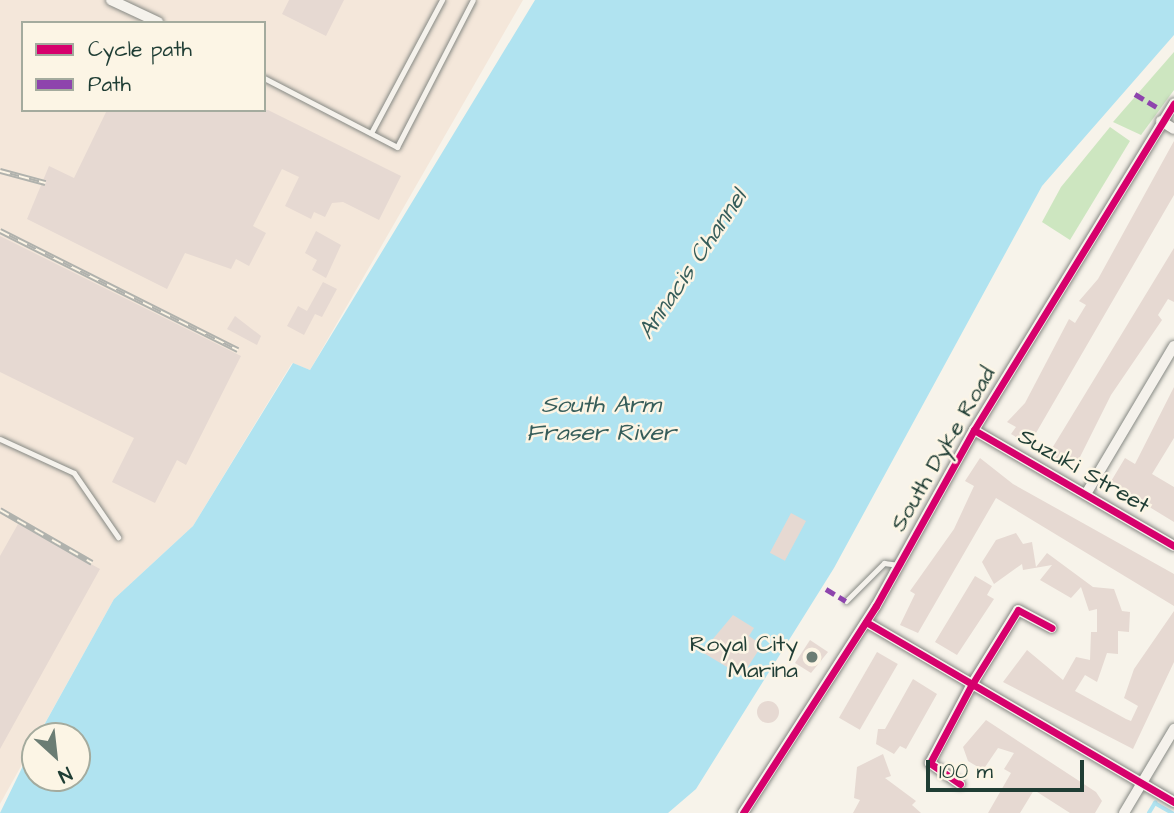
<!DOCTYPE html>
<html>
<head>
<meta charset="utf-8">
<style>
  body { margin:0 }
  #map { position:relative; width:1174px; height:813px; overflow:hidden; background:#f7f3ea; font-family:"Architects Daughter",sans-serif }
  div>[style] { position:absolute }
  .built>* { inset:0; background:#f4e7da }
  .green>* { inset:0; background:#cde6c0 }
  .water>* { inset:0; background:#b0e3f0 }
  .stream>* { height:3.5px; margin:-1.75px; padding:0 1.75px; transform-origin:1.75px; border-radius:1.75px; background:#b0e3f0 }
  .building>* { inset:0; background:#e6d9d2; transform-origin:0 0 }
  .round { border-radius:50% }
  .roads { filter:drop-shadow(0 0 2px #868984) drop-shadow(0 0 2px #868984) }
  .service>* { height:5px; margin:-2.5px; padding:0 2.5px; transform-origin:2.5px; border-radius:2.5px; background:#f5f2ec }
  .minor>* { height:10px; margin:-5px; padding:0 5px; transform-origin:5px; border-radius:5px; background:#f5f2ec }
  .rail>* { height:6px; margin-top:-3px; transform-origin:0; background:repeating-linear-gradient(90deg,#fcf5e5 0 10px,#b0b2ad 0 20px); box-sizing:border-box; border-block:2px solid #b0b2ad }
  .quiet>* { height:5px; margin-top:-2.5px; transform-origin:0; background:repeating-linear-gradient(90deg,#8e44ad 0 10px,transparent 0 15px) }
  .cycleway>* { height:7px; margin:-3.5px; padding:0 3.5px; transform-origin:3.5px; border-radius:3.5px; background:#d6006c }
  .dots>* { width:19px; height:19px; translate:-50% -50%; box-sizing:border-box; border:4px solid #fcf5e5; border-radius:50% }
  span { translate:-50% -50%; white-space:nowrap; text-align:center; line-height:1.15; -webkit-text-stroke:5px #fcf5e5; paint-order:stroke }
  .street-label { font-size:23px; color:#1f3d34 }
  .poi-label { font-size:23px; color:#1f3d34 }
  .right { translate:-100% -50%; text-align:right }
  .water-label { font-size:24px; color:#365d5a; font-style:italic }
  .legend { position:absolute; left:21px; top:21px; width:245px; height:91px; box-sizing:border-box; background:#fcf5e5; border:2px solid #a4ab9e; margin:0; padding:9px 12px; list-style:none; font-size:21px; color:#1f3d34 }
  .legend li { display:flex; align-items:center; gap:14px; height:35px }
  .legend b { width:35px; border:2px solid #a4ab9e }
  .north { position:absolute; left:21px; top:722px; width:70px; height:70px; box-sizing:border-box; background:#fcf5e5; border:2px solid #a4ab9e; border-radius:50%; rotate:153deg; font-size:19px; font-weight:700; line-height:28px; text-align:center; color:#1f3d34 }
  .north::after { content:''; display:block; margin:auto; width:24px; height:32px; background:#6b7d74; clip-path:polygon(50% 0,100% 100%,50% 72%,0 100%) }
  .scale { position:absolute; left:926px; top:760px; width:158px; height:32px; box-sizing:border-box; border:4px solid #1f3d34; border-top:0; padding-left:9px; font-size:21px; line-height:24px; white-space:nowrap; color:#1f3d34; -webkit-text-stroke:5px #fcf5e5; paint-order:stroke }
</style>
</head>
<body>
<div id="map">
  <div class="built">
    <i style="clip-path:polygon(evenodd,0 0,523px 0,310px 370px,292px 363px,193px 526px,114px 599px,0 804px,0 0,23px 23px,264px 23px,264px 110px,23px 110px,23px 23px)"></i>
  </div>
  <div class="green">
    <i style="clip-path:polygon(1174px 52px,1174px 90px,1141px 135px,1113px 122px)"></i>
    <i style="clip-path:polygon(1110px 127px,1130px 141px,1070px 240px,1042px 222px,1061px 187px)"></i>
  </div>
  <div class="water">
    <i style="clip-path:polygon(535px 0,1174px 0,1174px 35px,1042px 186px,834px 568px,696px 789px,668px 813px,0 813px,35px 741px,35px 778px,77px 778px,77px 736px,38px 736px,114px 599px,193px 526px,293px 363px,310px 370px)"></i>
  </div>
  <div class="stream">
    <i style="left:1149px;top:813px;width:12px;rotate:-59deg"></i>
    <i style="left:1155px;top:803px;width:20px;rotate:30deg"></i>
  </div>
  <div class="building">
    <i style="clip-path:polygon(289px 0,344px 0,326px 36px,282px 14px)"></i>
    <i style="clip-path:polygon(107px 110px,268px 110px,401px 176px,379px 220px,343px 202px,332px 203px,325px 217px,314px 212px,311px 219px,285px 206px,299px 177px,282px 169px,253px 226px,266px 233px,249px 266px,236px 259px,231px 269px,185px 253px,167px 289px,27px 219px,49px 166px,74px 178px)"></i>
    <i style="clip-path:polygon(1174px 141px,1174px 195px,1029px 445px,1011px 434px,1016px 427px,1007px 422px,1025px 403px,1069px 319px,1075px 323px,1086px 305px,1079px 301px,1098px 279px)"></i>
    <i style="clip-path:polygon(316px 231px,341px 245px,326px 278px,312px 270px,317px 260px,305px 253px)"></i>
    <i style="clip-path:polygon(0 236px,241px 356px,186px 465px,177px 460px,155px 503px,112px 482px,134px 438px,0 372px)"></i>
    <i style="clip-path:polygon(1174px 248px,1174px 302px,1168px 299px,1158px 315px,1162px 320px,1111px 395px,1077px 463px,1070px 459px,1062px 465px,1048px 455px)"></i>
    <i style="clip-path:polygon(323px 282px,337px 289px,322px 317px,315px 314px,304px 335px,287px 326px,298px 306px,307px 311px)"></i>
    <i style="clip-path:polygon(235px 316px,261px 336px,257px 345px,227px 329px)"></i>
    <i style="clip-path:polygon(1174px 387px,1174px 438px,1152px 474px,1174px 487px,1174px 522px,1110px 483px,1125px 458px,1135px 464px)"></i>
    <i style="clip-path:polygon(980px 458px,1013px 484px,1174px 574px,1174px 606px,996px 498px,918px 633px,900px 625px,915px 594px,910px 591px,954px 529px,974px 486px,965px 481px)"></i>
    <i style="left:791px;top:513px;width:17px;height:45px;rotate:28deg"></i>
    <i style="clip-path:polygon(18px 524px,100px 569px,0 749px,0 556px)"></i>
    <i style="clip-path:polygon(1016px 533px,1023px 544px,1032px 542px,1036px 567px,1047px 553px,1093px 587px,1114px 589px,1122px 611px,1130px 612px,1129px 632px,1118px 631px,1118px 654px,1107px 653px,1097px 682px,1085px 675px,1075px 691px,1126px 719px,1131px 721px,1138px 706px,1124px 698px,1134px 669px,1174px 611px,1174px 662px,1133px 749px,1003px 682px,1027px 650px,1063px 680px,1076px 657px,1090px 660px,1091px 632px,1097px 632px,1097px 609px,1089px 611px,1081px 587px,1071px 598px,1040px 580px,1052px 565px,1023px 570px,1022px 564px,994px 584px,982px 562px,996px 540px)"></i>
    <i style="clip-path:polygon(975px 576px,992px 586px,987px 595px,994px 599px,957px 655px,935px 642px)"></i>
    <i style="clip-path:polygon(733px 615px,754px 628px,749px 636px,762px 645px,742px 676px,702px 652px)"></i>
    <i style="clip-path:polygon(810px 640px,828px 652px,811px 673px,795px 663px)"></i>
    <i style="left:877px;top:652px;width:24px;height:76px;rotate:30deg"></i>
    <i style="clip-path:polygon(913px 679px,937px 694px,906px 749px,900px 746px,894px 754px,876px 744px,878px 729px,885px 729px)"></i>
    <i class="round" style="left:757px;top:701px;width:22px;height:22px"></i>
    <i style="clip-path:polygon(986px 720px,1096px 792px,1102px 801px,1095px 813px,1070px 813px,1034px 790px,1020px 813px,988px 813px,1011px 773px,1004px 769px,1014px 753px,998px 748px,983px 770px,968px 761px,963px 747px)"></i>
    <i style="clip-path:polygon(883px 754px,891px 776px,885px 778px,916px 801px,912px 805px,921px 813px,853px 813px,860px 800px,854px 798px,857px 767px)"></i>
  </div>
  <div class="roads">
    <div class="service">
      <i style="left:264px;top:78px;width:150px;rotate:27.4deg"></i>
      <i style="left:397px;top:147px;width:165px;rotate:-62.7deg"></i>
      <i style="left:371px;top:133px;width:151px;rotate:-61.9deg"></i>
      <i style="left:0;top:439px;width:81px;rotate:24.7deg"></i>
      <i style="left:74px;top:473px;width:78px;rotate:55.5deg"></i>
      <i style="left:846px;top:601px;width:54px;rotate:-45deg"></i>
      <i style="left:884px;top:563px;width:15px;rotate:8deg"></i>
    </div>
    <div class="minor">
      <i style="left:111px;top:0;width:52px;rotate:25.1deg"></i>
      <i style="left:1161px;top:121px;width:15px;rotate:32deg"></i>
      <i style="left:974px;top:430px;width:231px;rotate:30.1deg"></i>
      <i style="left:1086px;top:494px;width:172px;rotate:-59.3deg"></i>
      <i style="left:866px;top:622px;width:357px;rotate:30.3deg"></i>
      <i style="left:960px;top:784px;width:37px;rotate:-145deg"></i>
      <i style="left:930px;top:763px;width:87px;rotate:-62deg"></i>
      <i style="left:971px;top:686px;width:89px;rotate:-58.3deg"></i>
      <i style="left:1018px;top:610px;width:38px;rotate:28deg"></i>
      <i style="left:743px;top:813px;width:246px;rotate:-57.3deg"></i>
      <i style="left:876px;top:606px;width:201px;rotate:-60.9deg"></i>
      <i style="left:974px;top:430px;width:383px;rotate:-58.5deg"></i>
      <i style="left:1124px;top:813px;width:98px;rotate:-59.2deg"></i>
    </div>
  </div>
  <div class="rail">
    <i style="left:0;top:171px;width:47px;rotate:14.9deg"></i>
    <i style="left:0;top:231px;width:266px;rotate:26.6deg"></i>
    <i style="left:0;top:510px;width:106px;rotate:29.9deg"></i>
  </div>
  <div class="quiet">
    <i style="left:1135px;top:94px;width:27px;rotate:31deg"></i>
    <i style="left:826px;top:589px;width:23px;rotate:31deg"></i>
  </div>
  <div class="cycleway">
    <i style="left:974px;top:430px;width:231px;rotate:30.1deg"></i>
    <i style="left:866px;top:622px;width:357px;rotate:30.3deg"></i>
    <i style="left:960px;top:784px;width:37px;rotate:-145deg"></i>
    <i style="left:930px;top:763px;width:87px;rotate:-62deg"></i>
    <i style="left:971px;top:686px;width:89px;rotate:-58.3deg"></i>
    <i style="left:1018px;top:610px;width:38px;rotate:28deg"></i>
    <i style="left:743px;top:813px;width:246px;rotate:-57.3deg"></i>
    <i style="left:876px;top:606px;width:201px;rotate:-60.9deg"></i>
    <i style="left:974px;top:430px;width:383px;rotate:-58.5deg"></i>
  </div>
  <div class="dots">
    <i style="left:812px;top:657px;background:#6b7d74"></i>
  </div>
  <div class="street-label">
    <span style="left:943px;top:449px;rotate:-60deg">South Dyke Road</span>
    <span style="left:1084px;top:471px;rotate:30deg">Suzuki Street</span>
  </div>
  <div class="poi-label">
    <span class="right" style="left:798px;top:657px">Royal City<br>Marina</span>
  </div>
  <div class="water-label">
    <span style="left:693px;top:265px;rotate:-56deg">Annacis Channel</span>
    <span style="left:601px;top:420px">South Arm<br>Fraser River</span>
  </div>
  <ul class="legend">
  <li><b style="height:9px;background:#d6006c"></b>Cycle path</li>
  <li><b style="height:9px;background:#8e44ad"></b>Path</li>
  </ul>
  <div class="north">N</div>
  <div class="scale">100 m</div>
</div>
</body>
</html>
